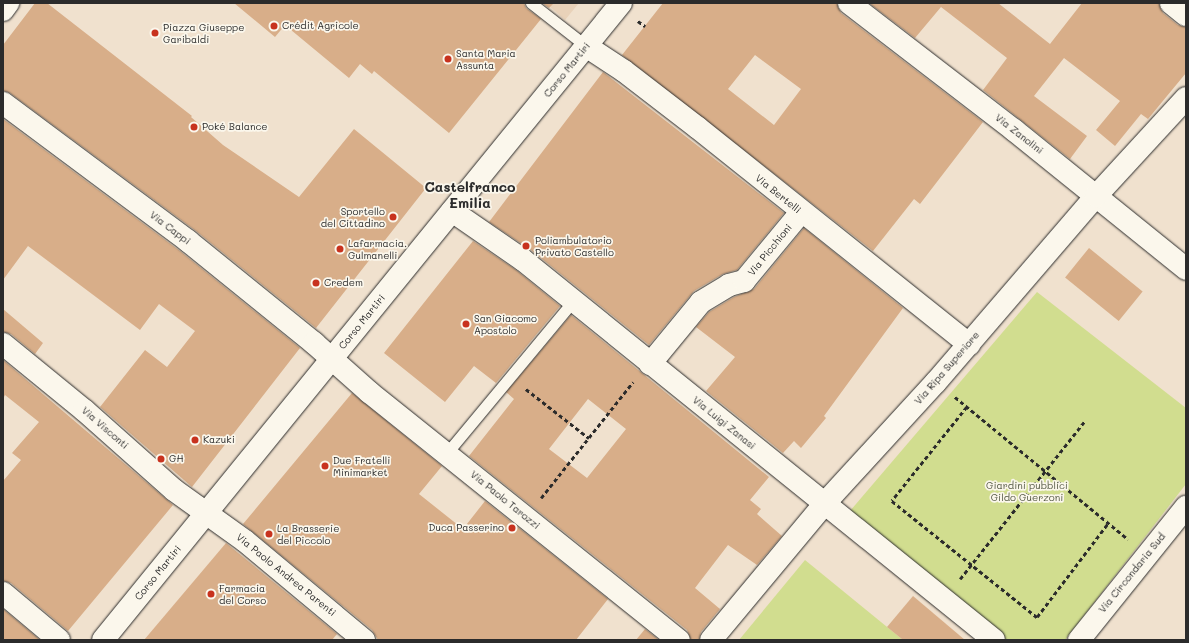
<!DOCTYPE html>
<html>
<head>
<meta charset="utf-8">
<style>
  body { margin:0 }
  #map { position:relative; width:1189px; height:643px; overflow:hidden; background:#f0e1ce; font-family:Mali,sans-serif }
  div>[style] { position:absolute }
  .built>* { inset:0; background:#e9d2b9 }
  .green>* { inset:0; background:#d1dd8f }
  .building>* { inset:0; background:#d8ae89; transform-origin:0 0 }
  .path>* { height:2.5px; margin-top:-1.25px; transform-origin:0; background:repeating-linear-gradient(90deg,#2b2b2b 0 4px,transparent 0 7px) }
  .roads { filter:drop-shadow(0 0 1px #2b2b2b) drop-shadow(0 0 1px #2b2b2b) }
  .service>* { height:11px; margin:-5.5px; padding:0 5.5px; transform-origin:5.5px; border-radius:5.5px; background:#fbf7ec }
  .minor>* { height:22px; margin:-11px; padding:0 11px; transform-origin:11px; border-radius:11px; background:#fbf7ec }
  .tertiary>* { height:22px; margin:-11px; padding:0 11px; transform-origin:11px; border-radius:11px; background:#fbf7ec }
  .secondary>* { height:22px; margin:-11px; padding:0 11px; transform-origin:11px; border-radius:11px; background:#fbf7ec }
  .dots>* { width:11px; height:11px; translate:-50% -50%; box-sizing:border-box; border:2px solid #fbf7ec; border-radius:50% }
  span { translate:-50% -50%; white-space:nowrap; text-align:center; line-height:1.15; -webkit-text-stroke:3.5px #fbf7ec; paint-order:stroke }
  .poi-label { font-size:10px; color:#2b2b2b }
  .left { translate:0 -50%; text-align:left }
  .right { translate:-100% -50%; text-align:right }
  .street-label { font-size:10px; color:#2b2b2b }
  .park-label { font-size:10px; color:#545844 }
  .district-label { font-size:14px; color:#2b2b2b; font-weight:700 }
  .frame { position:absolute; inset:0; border:4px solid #2b2b2b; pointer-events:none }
</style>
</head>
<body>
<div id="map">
  <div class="built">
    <i style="clip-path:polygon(546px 3px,579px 3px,565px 20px)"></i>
  </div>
  <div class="green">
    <i style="clip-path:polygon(1037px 292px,1186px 408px,1186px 484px,1065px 640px,1007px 640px,850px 511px)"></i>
    <i style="clip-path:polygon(805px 560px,903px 640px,739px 640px)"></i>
  </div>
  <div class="building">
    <i style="clip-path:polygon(35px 3px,47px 3px,192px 116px,191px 117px,223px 145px,299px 197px,354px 129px,426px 188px,316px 328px,196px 231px,10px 93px,3px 91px,3px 45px)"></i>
    <i style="clip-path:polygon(234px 3px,524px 3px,526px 8px,541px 19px,449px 133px,374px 71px,372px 74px,360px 64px,349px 78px,285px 25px,275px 37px)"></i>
    <i style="clip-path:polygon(542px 3px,554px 3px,549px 8px)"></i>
    <i style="clip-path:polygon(evenodd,663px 3px,837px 3px,841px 13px,983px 122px,920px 204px,914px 199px,873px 251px,622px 55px,663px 3px,755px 55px,801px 89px,774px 125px,728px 89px,755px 55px)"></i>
    <i style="clip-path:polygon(869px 3px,998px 3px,1050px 44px,1082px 3px,1159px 3px,1163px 13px,1178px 25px,1186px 27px,1186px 73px,1148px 119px,1141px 114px,1115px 146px,1096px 130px,1120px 101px,1064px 58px,1034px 96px,1087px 136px,1070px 159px,983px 90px,1007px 58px,941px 7px,915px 38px)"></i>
    <i style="clip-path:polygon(603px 72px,784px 213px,737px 270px,723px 274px,694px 291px,649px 345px,531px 250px,489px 222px)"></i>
    <i style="clip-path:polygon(3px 119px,180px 251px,300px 348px,192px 487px,100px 407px,145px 350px,167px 367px,195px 331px,159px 304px,140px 330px,28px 246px,3px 280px)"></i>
    <i style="clip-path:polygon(804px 228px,903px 308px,824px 416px,826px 418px,801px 448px,794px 441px,783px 453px,706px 391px,735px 357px,696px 327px,709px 312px,734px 297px,754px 289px)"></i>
    <i style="clip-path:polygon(473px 241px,516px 270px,560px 306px,496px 383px,474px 366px,445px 402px,384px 353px)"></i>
    <i style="left:1089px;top:248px;width:69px;height:38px;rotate:39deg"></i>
    <i style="clip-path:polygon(3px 309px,43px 343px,35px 354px,11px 334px,3px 332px)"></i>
    <i style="clip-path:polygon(evenodd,571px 315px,769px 477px,750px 500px,761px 509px,757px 514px,782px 536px,757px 565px,728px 545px,695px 588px,720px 609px,701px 632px,699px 640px,691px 640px,687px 630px,469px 456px,514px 399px,506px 392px,571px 315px,588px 399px,626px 429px,587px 478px,549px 449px,588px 399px)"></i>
    <i style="clip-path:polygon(3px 360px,173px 505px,68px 631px,11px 583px,3px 581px,3px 481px,21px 460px,12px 453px,39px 422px,5px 395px,3px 399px)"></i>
    <i style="clip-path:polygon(352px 393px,442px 466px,419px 494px,463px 529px,485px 501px,608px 599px,576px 640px,378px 640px,372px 630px,243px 524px)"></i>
    <i style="clip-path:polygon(226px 543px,337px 634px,332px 640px,144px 640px)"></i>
    <i style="clip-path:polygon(913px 596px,965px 640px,903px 640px,887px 627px)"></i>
    <i style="clip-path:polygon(3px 609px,40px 640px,3px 640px)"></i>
    <i style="clip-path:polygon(645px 629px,659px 640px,636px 640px)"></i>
  </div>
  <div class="path">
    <i style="left:638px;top:21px;width:9px;rotate:36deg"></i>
    <i style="left:526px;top:389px;width:80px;rotate:37.9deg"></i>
    <i style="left:955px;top:397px;width:224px;rotate:39.4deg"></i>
    <i style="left:967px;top:407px;width:120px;rotate:128.6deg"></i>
    <i style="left:892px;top:501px;width:186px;rotate:38.7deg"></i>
    <i style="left:1037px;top:617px;width:118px;rotate:-52.9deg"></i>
    <i style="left:541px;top:498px;width:148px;rotate:-51.6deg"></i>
    <i style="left:960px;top:579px;width:201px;rotate:-51.7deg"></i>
  </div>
  <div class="roads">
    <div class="service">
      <i style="left:531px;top:3px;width:70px;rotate:38deg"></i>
      <i style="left:446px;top:454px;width:199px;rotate:-50.3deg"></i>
    </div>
    <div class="minor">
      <i style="left:849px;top:3px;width:208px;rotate:37.6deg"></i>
      <i style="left:1014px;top:130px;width:221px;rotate:38.9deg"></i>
      <i style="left:1171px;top:3px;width:19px;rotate:39deg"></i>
      <i style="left:3px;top:10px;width:9px;rotate:-54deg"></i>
      <i style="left:586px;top:46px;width:45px;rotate:33.3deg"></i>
      <i style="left:624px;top:71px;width:93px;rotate:37.6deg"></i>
      <i style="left:698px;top:128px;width:347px;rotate:38.6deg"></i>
      <i style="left:3px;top:103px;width:231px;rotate:36.7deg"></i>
      <i style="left:188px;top:241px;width:162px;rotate:39deg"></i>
      <i style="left:314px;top:343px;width:74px;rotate:41.7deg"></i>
      <i style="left:369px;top:392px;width:397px;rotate:38.7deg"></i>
      <i style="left:452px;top:211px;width:86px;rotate:34.6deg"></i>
      <i style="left:523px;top:260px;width:605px;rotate:38.9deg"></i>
      <i style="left:3px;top:344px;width:104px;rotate:39.2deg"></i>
      <i style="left:84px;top:410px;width:120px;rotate:41.6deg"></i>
      <i style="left:174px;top:490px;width:87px;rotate:35.7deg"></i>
      <i style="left:245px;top:541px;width:155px;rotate:39.8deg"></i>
      <i style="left:650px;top:364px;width:80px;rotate:-50.6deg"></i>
      <i style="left:701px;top:302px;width:33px;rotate:-31deg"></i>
      <i style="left:729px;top:285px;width:16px;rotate:-15deg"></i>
      <i style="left:744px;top:281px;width:89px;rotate:-50.4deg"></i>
      <i style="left:3px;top:593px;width:73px;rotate:40deg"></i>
      <i style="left:711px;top:640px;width:178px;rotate:-50.2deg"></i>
      <i style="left:825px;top:503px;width:164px;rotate:-47.5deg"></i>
      <i style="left:936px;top:382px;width:245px;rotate:-49.3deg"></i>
      <i style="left:1096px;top:196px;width:133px;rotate:-47.4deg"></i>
    </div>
    <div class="tertiary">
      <i style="left:1079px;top:640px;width:171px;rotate:-51.2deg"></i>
    </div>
    <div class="secondary">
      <i style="left:103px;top:640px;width:821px;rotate:-50.88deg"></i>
    </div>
  </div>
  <div class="dots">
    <i style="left:274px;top:26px;background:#c8321e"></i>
    <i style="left:155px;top:33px;background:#c8321e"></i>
    <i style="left:448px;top:59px;background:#c8321e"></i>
    <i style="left:194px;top:127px;background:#c8321e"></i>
    <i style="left:393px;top:217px;background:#c8321e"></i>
    <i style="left:526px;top:246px;background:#c8321e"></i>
    <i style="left:340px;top:249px;background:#c8321e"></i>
    <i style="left:316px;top:283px;background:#c8321e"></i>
    <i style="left:466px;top:324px;background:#c8321e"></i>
    <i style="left:195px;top:440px;background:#c8321e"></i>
    <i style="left:161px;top:459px;background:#c8321e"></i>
    <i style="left:325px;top:466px;background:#c8321e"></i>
    <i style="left:512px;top:528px;background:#c8321e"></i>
    <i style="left:269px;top:534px;background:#c8321e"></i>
    <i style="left:211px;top:594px;background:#c8321e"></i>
  </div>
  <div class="poi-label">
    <span class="left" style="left:282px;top:26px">Crédit Agricole</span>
    <span class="left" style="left:163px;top:33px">Piazza Giuseppe<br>Garibaldi</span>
    <span class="left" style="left:456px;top:59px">Santa Maria<br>Assunta</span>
    <span class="left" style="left:202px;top:127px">Poké Balance</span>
    <span class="right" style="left:385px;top:217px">Sportello<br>del Cittadino</span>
    <span class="left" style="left:535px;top:246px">Poliambulatorio<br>Privato Castello</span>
    <span class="left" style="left:348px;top:249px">Lafarmacia.<br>Gulmanelli</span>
    <span class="left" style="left:324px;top:283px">Credem</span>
    <span class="left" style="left:474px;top:324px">San Giacomo<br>Apostolo</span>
    <span class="left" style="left:203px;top:440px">Kazuki</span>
    <span class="left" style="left:169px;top:459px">GH</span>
    <span class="left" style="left:333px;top:466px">Due Fratelli<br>Minimarket</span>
    <span class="left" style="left:277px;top:534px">La Brasserie<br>del Piccolo</span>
    <span class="right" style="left:504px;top:528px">Duca Passerino</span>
    <span class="left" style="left:219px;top:594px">Farmacia<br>del Corso</span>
  </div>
  <div class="street-label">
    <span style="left:567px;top:70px;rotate:-51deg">Corso Martiri</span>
    <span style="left:1019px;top:134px;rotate:38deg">Via Zanolini</span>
    <span style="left:778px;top:194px;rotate:39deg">Via Bertelli</span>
    <span style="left:170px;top:228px;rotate:37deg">Via Cappi</span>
    <span style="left:770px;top:250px;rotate:-51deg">Via Picchioni</span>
    <span style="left:362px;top:322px;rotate:-51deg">Corso Martiri</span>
    <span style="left:947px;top:368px;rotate:-49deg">Via Ripa Superiore</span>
    <span style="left:724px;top:423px;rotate:39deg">Via Luigi Zanasi</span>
    <span style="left:105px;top:428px;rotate:41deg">Via Visconti</span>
    <span style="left:505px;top:500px;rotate:39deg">Via Paolo Tarozzi</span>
    <span style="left:158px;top:573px;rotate:-51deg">Corso Martiri</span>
    <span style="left:1132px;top:573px;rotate:-51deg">Via Circondaria Sud</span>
    <span style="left:286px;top:575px;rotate:39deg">Via Paolo Andrea Parenti</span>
  </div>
  <div class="park-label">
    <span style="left:1027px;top:491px">Giardini pubblici<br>Gildo Guerzoni</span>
  </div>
  <div class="district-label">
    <span style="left:470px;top:195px">Castelfranco<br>Emilia</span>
  </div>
  <div class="frame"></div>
</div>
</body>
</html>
